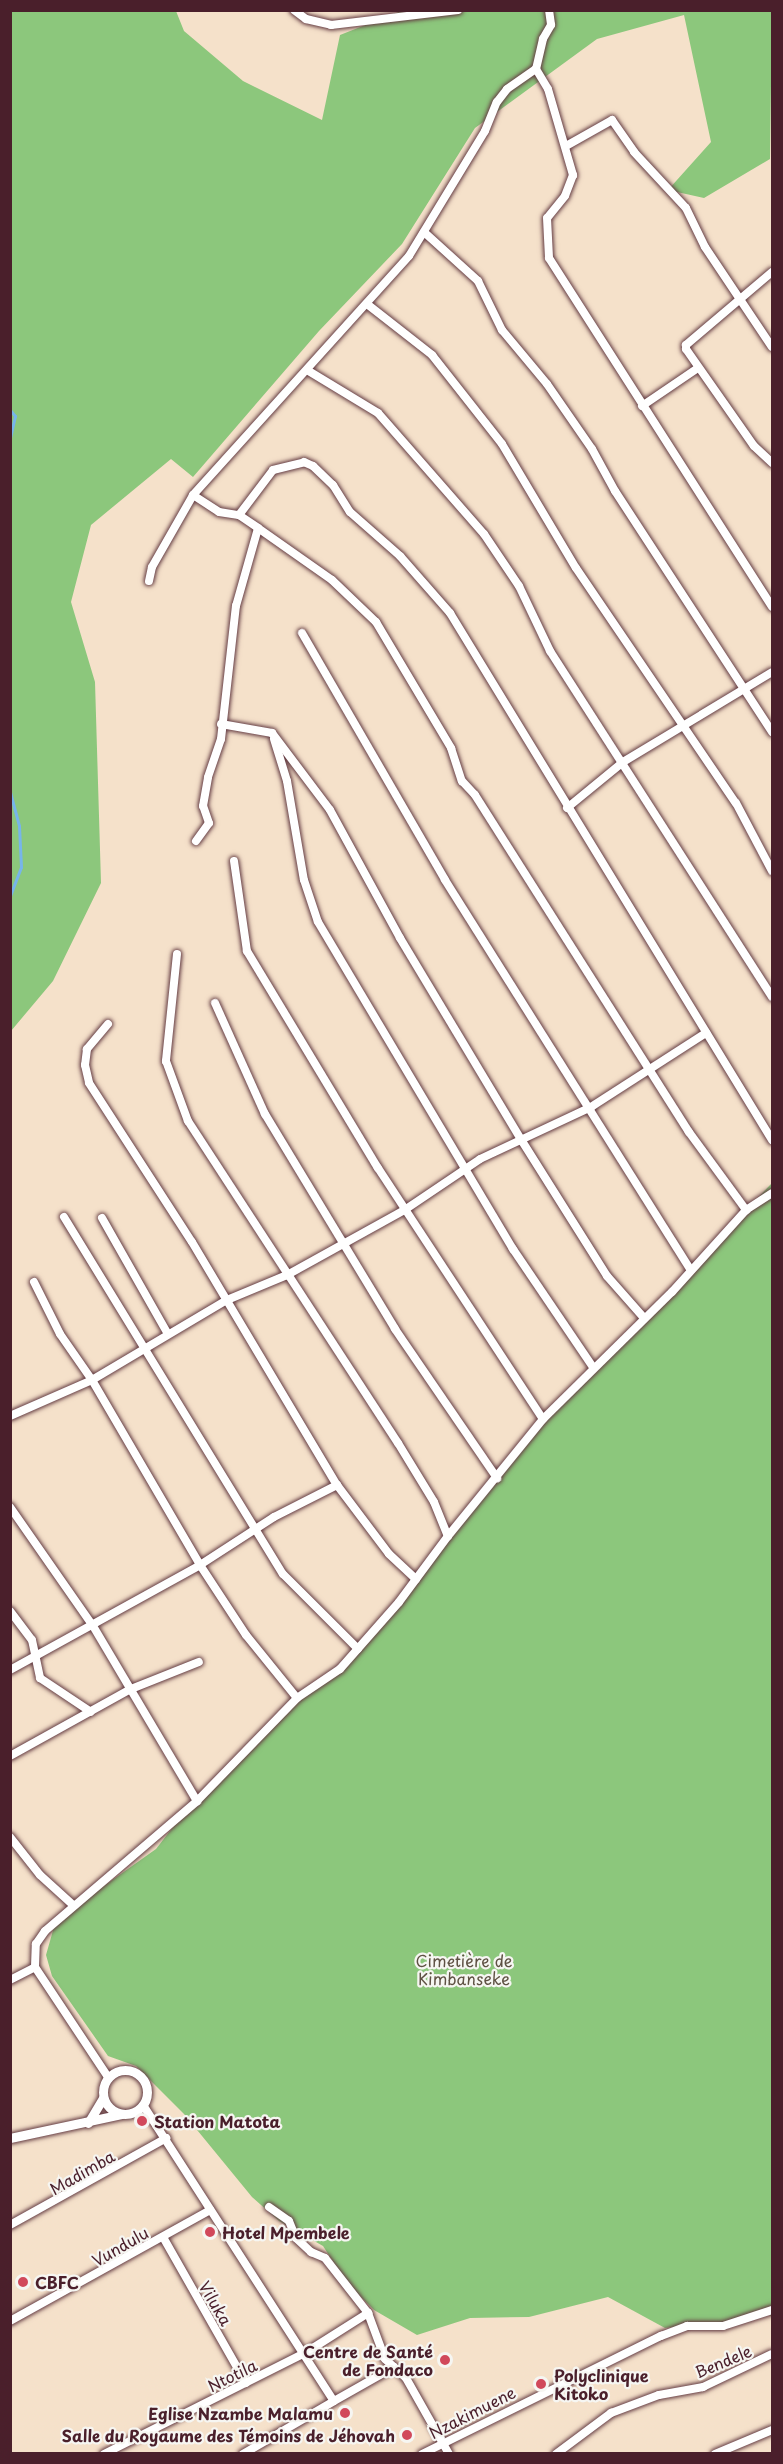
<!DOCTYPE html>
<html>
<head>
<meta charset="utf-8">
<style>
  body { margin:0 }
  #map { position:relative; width:783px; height:2464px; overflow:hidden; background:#f5e1ca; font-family:"Playpen Sans",sans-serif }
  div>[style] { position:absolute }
  .green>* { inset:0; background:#8cc77c }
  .stream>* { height:3px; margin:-1.5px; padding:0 1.5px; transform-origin:1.5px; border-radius:1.5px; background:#77b5ea }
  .roads { filter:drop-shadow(0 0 2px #643c43) drop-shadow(0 0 2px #643c43) }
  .minor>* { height:8px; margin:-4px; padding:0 4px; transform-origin:4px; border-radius:4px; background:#fff }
  .tertiary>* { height:9px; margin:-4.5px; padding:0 4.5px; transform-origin:4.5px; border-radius:4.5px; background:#fff }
  .tertiary>.ring { margin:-4.5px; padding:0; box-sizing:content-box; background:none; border:9px solid #fff; border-radius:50% }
  .dots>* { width:16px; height:16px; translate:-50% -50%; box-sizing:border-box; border:3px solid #f6f6f2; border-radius:50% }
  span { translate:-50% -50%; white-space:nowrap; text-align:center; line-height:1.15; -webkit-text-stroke:4.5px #f6f6f2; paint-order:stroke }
  .park-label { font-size:16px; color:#5e5143 }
  .poi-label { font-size:16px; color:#4a1f2b; font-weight:700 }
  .left { translate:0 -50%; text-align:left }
  .right { translate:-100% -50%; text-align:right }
  .street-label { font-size:16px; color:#4a1f2b }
  .frame { position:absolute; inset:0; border:12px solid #4a1f2b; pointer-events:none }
</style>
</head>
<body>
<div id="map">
  <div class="green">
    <i style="clip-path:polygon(11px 11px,176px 11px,184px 31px,243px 81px,322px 120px,340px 35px,401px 11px,772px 11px,770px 159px,704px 198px,668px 190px,711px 142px,684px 15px,597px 39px,475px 128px,402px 244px,319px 331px,193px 477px,171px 459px,91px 525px,71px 602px,95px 682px,101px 883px,53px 981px,11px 1031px)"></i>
    <i style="clip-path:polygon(772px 1183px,772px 2318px,768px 2312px,727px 2324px,715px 2322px,665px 2328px,608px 2297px,529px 2317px,470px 2318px,417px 2335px,374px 2310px,347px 2283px,323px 2246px,279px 2221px,252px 2197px,184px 2114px,136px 2066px,108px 2056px,52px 1976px,46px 1955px,56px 1920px,156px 1849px,187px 1809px,297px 1698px,340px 1669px,543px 1419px)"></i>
  </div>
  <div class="stream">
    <i style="left:10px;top:410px;width:8px;rotate:50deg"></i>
    <i style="left:15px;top:416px;width:23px;rotate:103deg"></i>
    <i style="left:10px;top:792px;width:35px;rotate:75deg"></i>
    <i style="left:19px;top:826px;width:41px;rotate:87.2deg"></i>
    <i style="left:21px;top:867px;width:31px;rotate:111deg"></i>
  </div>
  <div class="roads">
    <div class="minor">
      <i style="left:294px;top:10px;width:15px;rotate:37deg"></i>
      <i style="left:306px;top:19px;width:26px;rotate:13deg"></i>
      <i style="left:331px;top:25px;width:128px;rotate:-6.7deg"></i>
      <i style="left:549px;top:10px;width:15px;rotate:82deg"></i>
      <i style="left:551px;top:25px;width:16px;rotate:120deg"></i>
      <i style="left:543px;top:39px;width:31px;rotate:103deg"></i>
      <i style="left:536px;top:69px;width:23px;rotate:59deg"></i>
      <i style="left:548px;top:89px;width:90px;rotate:73.8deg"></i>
      <i style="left:573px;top:175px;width:22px;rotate:111deg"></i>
      <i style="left:565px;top:196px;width:28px;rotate:129deg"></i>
      <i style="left:547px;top:218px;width:40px;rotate:87.1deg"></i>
      <i style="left:549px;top:258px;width:414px;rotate:57.4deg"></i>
      <i style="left:566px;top:146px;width:53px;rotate:-29.5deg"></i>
      <i style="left:612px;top:120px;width:39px;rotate:55deg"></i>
      <i style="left:634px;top:152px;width:76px;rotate:47.1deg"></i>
      <i style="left:686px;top:208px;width:43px;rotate:64deg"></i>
      <i style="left:705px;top:247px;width:120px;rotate:56.2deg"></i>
      <i style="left:424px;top:232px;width:73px;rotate:42.2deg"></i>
      <i style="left:478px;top:281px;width:55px;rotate:63.9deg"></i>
      <i style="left:502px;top:330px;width:70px;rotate:50.2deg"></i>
      <i style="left:547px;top:384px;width:79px;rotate:55.3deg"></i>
      <i style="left:592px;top:449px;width:48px;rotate:61.3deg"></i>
      <i style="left:615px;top:491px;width:288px;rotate:56.9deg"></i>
      <i style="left:772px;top:272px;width:113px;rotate:139.7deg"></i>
      <i style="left:686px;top:345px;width:4px;rotate:90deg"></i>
      <i style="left:686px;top:349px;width:118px;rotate:55deg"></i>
      <i style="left:754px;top:446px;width:25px;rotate:43deg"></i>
      <i style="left:367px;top:304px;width:83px;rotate:38.1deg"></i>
      <i style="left:432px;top:355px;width:113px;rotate:51.8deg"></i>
      <i style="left:502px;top:444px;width:144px;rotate:59.2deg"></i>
      <i style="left:576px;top:568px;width:284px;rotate:55.8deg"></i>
      <i style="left:736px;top:803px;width:77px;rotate:62.1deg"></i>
      <i style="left:307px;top:370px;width:83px;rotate:31.2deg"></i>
      <i style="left:378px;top:413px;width:161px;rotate:48.8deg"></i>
      <i style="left:484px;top:534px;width:63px;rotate:56.1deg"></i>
      <i style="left:519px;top:586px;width:72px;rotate:64.5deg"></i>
      <i style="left:550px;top:651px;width:411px;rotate:57.3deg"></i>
      <i style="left:642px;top:406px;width:68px;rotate:-34.2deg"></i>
      <i style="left:193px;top:495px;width:31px;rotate:33deg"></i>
      <i style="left:219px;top:512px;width:20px;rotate:9deg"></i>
      <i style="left:239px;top:515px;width:23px;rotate:34deg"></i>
      <i style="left:258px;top:528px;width:90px;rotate:35.1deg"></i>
      <i style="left:332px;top:580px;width:61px;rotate:43.7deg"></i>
      <i style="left:376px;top:622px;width:147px;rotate:59.2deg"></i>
      <i style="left:451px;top:748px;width:35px;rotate:72deg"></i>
      <i style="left:462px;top:781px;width:19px;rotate:47deg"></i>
      <i style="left:475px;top:795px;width:399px;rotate:57.6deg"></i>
      <i style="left:689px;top:1132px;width:97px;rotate:53.8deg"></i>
      <i style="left:239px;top:515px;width:56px;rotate:-52.9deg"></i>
      <i style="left:273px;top:470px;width:32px;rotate:-14deg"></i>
      <i style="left:304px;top:462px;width:10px;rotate:24deg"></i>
      <i style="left:313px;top:466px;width:28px;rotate:44deg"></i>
      <i style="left:333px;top:485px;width:32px;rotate:58deg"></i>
      <i style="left:350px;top:512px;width:67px;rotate:41.3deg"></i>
      <i style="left:400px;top:556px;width:76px;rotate:48.7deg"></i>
      <i style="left:450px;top:613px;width:618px;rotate:58.57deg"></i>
      <i style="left:149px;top:581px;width:14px;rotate:-78deg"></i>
      <i style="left:152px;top:567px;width:83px;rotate:-60.3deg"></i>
      <i style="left:193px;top:495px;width:322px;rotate:-47.9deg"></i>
      <i style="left:409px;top:256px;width:146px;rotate:-58.7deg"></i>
      <i style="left:485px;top:131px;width:31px;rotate:-68deg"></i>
      <i style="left:497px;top:102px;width:16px;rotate:-52deg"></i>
      <i style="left:507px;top:89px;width:35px;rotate:-35deg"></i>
      <i style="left:302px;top:633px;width:285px;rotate:59.9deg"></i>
      <i style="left:445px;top:880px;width:461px;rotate:57.8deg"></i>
      <i style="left:221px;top:724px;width:52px;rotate:10deg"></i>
      <i style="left:272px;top:733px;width:96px;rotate:53deg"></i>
      <i style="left:330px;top:810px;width:146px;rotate:61.3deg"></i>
      <i style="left:400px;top:938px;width:237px;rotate:59deg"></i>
      <i style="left:522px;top:1141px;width:160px;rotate:57.8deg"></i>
      <i style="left:607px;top:1276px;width:56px;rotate:48.6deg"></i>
      <i style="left:274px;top:739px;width:44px;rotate:72.8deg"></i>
      <i style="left:287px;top:781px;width:100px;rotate:80.3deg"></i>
      <i style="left:304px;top:880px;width:44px;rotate:71.6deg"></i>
      <i style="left:318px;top:922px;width:381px;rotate:59.2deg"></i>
      <i style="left:513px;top:1249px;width:143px;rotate:55.9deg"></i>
      <i style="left:567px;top:808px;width:72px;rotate:-39.4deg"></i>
      <i style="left:623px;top:762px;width:174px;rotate:-31.1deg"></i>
      <i style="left:196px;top:841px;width:22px;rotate:-54deg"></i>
      <i style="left:209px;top:823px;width:18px;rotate:-109deg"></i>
      <i style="left:203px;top:806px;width:29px;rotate:-80deg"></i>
      <i style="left:208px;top:777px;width:40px;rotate:-71.1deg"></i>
      <i style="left:221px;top:739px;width:134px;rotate:-83.6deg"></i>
      <i style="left:236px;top:606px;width:81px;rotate:-74.2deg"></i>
      <i style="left:234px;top:861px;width:91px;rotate:81.8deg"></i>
      <i style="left:247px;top:951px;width:253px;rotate:58.9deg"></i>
      <i style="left:378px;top:1168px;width:300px;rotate:56.7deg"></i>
      <i style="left:177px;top:954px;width:108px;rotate:95.9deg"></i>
      <i style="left:166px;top:1061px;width:64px;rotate:69.9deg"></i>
      <i style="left:188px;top:1121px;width:384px;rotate:56.9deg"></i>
      <i style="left:398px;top:1443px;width:69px;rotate:58.6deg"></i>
      <i style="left:434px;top:1502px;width:37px;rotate:68deg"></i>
      <i style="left:215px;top:1003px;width:122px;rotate:65.8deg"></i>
      <i style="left:265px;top:1114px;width:251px;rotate:58.8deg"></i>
      <i style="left:395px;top:1329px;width:181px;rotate:55.6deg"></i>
      <i style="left:108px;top:1024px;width:33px;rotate:130deg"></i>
      <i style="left:87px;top:1049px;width:16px;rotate:97deg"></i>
      <i style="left:85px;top:1065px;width:18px;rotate:77deg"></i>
      <i style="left:89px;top:1083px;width:189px;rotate:57.1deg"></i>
      <i style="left:192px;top:1242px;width:283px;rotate:59.2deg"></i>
      <i style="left:337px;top:1485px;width:86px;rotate:53deg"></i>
      <i style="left:389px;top:1554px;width:37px;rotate:43deg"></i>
      <i style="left:64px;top:1217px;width:419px;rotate:58.5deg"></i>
      <i style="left:283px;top:1574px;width:106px;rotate:45deg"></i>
      <i style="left:102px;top:1218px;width:133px;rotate:60.4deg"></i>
      <i style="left:34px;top:1282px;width:58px;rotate:63.4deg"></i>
      <i style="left:60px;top:1334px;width:56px;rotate:55.2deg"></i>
      <i style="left:92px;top:1380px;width:214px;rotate:59.7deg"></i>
      <i style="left:200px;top:1565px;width:84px;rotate:56.7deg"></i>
      <i style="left:246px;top:1635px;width:81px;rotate:51deg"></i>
      <i style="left:10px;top:1416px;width:90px;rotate:-23.7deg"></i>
      <i style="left:92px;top:1380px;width:157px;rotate:-30.7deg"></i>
      <i style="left:227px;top:1300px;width:65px;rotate:-22.6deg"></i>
      <i style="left:287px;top:1275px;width:136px;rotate:-29deg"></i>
      <i style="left:406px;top:1209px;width:89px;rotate:-34deg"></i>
      <i style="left:480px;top:1159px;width:123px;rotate:-25.1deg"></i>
      <i style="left:591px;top:1107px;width:137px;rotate:-32.8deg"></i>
      <i style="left:10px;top:1507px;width:145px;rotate:55.1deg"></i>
      <i style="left:93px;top:1626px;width:204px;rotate:59.3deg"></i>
      <i style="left:10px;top:1611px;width:36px;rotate:53deg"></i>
      <i style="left:32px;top:1640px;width:39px;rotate:78deg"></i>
      <i style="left:40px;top:1678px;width:61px;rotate:33.7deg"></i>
      <i style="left:10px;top:1670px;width:217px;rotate:-28.9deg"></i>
      <i style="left:200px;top:1565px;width:88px;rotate:-33deg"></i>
      <i style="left:274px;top:1517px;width:71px;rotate:-26.9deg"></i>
      <i style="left:10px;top:1756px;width:138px;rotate:-29deg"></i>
      <i style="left:131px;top:1689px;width:73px;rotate:-21.7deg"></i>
      <i style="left:10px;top:1837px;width:48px;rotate:51.7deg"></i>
      <i style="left:40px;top:1875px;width:45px;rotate:42.3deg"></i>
      <i style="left:10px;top:1980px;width:28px;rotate:-27deg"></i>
      <i style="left:108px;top:2077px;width:132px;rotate:-123.6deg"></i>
      <i style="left:35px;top:1967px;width:23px;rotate:-88deg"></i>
      <i style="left:36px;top:1944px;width:16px;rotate:-55deg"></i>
      <i style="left:45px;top:1931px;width:200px;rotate:-40.5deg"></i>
      <i style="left:197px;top:1801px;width:144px;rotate:-45.8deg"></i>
      <i style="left:297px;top:1698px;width:52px;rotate:-34deg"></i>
      <i style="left:340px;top:1669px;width:89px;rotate:-48.6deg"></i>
      <i style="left:399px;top:1602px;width:82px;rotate:-53.4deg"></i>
      <i style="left:448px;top:1536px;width:151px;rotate:-50.9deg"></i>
      <i style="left:543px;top:1419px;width:181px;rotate:-44.6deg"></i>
      <i style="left:672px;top:1292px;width:110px;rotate:-47.9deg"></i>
      <i style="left:746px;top:1210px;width:31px;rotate:-33deg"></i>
      <i style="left:143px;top:2105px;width:352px;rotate:57.2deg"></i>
      <i style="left:334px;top:2401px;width:69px;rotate:-29.5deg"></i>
      <i style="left:269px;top:2207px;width:24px;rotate:35deg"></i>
      <i style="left:289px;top:2221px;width:18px;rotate:68deg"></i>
      <i style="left:296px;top:2238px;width:21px;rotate:43deg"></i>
      <i style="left:311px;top:2252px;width:15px;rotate:23deg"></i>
      <i style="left:325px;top:2258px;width:70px;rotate:52deg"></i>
      <i style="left:368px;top:2313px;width:49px;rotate:69.7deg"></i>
      <i style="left:385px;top:2359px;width:28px;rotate:42deg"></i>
      <i style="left:406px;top:2378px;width:87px;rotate:60.5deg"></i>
      <i style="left:10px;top:2225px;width:179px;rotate:-29.1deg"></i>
      <i style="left:163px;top:2237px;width:168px;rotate:60.4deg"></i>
      <i style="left:10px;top:2321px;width:229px;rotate:-29deg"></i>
      <i style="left:104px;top:2454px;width:225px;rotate:-26.7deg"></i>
      <i style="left:305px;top:2353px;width:75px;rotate:-32.4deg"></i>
      <i style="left:243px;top:2454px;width:105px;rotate:-30.2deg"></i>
      <i style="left:422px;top:2454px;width:267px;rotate:-26.3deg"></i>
      <i style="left:661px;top:2336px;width:28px;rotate:-21deg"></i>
      <i style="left:687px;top:2326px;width:36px"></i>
      <i style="left:723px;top:2326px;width:52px;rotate:-18.1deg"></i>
      <i style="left:556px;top:2454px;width:69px;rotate:-36.7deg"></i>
      <i style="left:611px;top:2413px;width:51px;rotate:-20.6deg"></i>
      <i style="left:659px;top:2395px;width:45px;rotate:-10.3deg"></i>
      <i style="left:703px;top:2387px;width:76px;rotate:-25.6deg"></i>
      <i style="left:715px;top:2454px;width:62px;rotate:-22.8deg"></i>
    </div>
    <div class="tertiary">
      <i class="ring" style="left:103px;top:2070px;width:35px;height:35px"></i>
      <i style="left:88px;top:2123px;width:29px;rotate:-59deg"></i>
      <i style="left:10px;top:2138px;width:115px;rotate:-12.1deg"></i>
    </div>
  </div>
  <div class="dots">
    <i style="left:142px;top:2121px;background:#d1495b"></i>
    <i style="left:210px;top:2232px;background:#d1495b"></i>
    <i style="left:23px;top:2282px;background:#d1495b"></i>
    <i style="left:445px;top:2360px;background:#d1495b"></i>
    <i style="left:541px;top:2384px;background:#d1495b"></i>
    <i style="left:345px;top:2413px;background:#d1495b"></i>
    <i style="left:407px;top:2435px;background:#d1495b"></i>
  </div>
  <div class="park-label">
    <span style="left:464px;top:1969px">Cimetière de<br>Kimbanseke</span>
  </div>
  <div class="poi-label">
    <span class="left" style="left:154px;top:2121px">Station Matota</span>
    <span class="left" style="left:222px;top:2232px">Hotel Mpembele</span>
    <span class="left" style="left:35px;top:2282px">CBFC</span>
    <span class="right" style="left:433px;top:2360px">Centre de Santé<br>de Fondaco</span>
    <span class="left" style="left:554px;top:2384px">Polyclinique<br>Kitoko</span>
    <span class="right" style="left:333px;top:2413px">Eglise Nzambe Malamu</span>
    <span class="right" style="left:395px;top:2435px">Salle du Royaume des Témoins de Jéhovah</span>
  </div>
  <div class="street-label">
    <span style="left:82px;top:2172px;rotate:-30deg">Madimba</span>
    <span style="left:120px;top:2246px;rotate:-30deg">Vundulu</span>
    <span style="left:216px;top:2303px;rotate:60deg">Viluka</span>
    <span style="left:723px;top:2361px;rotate:-23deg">Bendele</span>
    <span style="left:232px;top:2375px;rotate:-26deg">Ntotila</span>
    <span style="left:472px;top:2412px;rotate:-27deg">Nzakimuene</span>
  </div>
  <div class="frame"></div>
</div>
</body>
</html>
